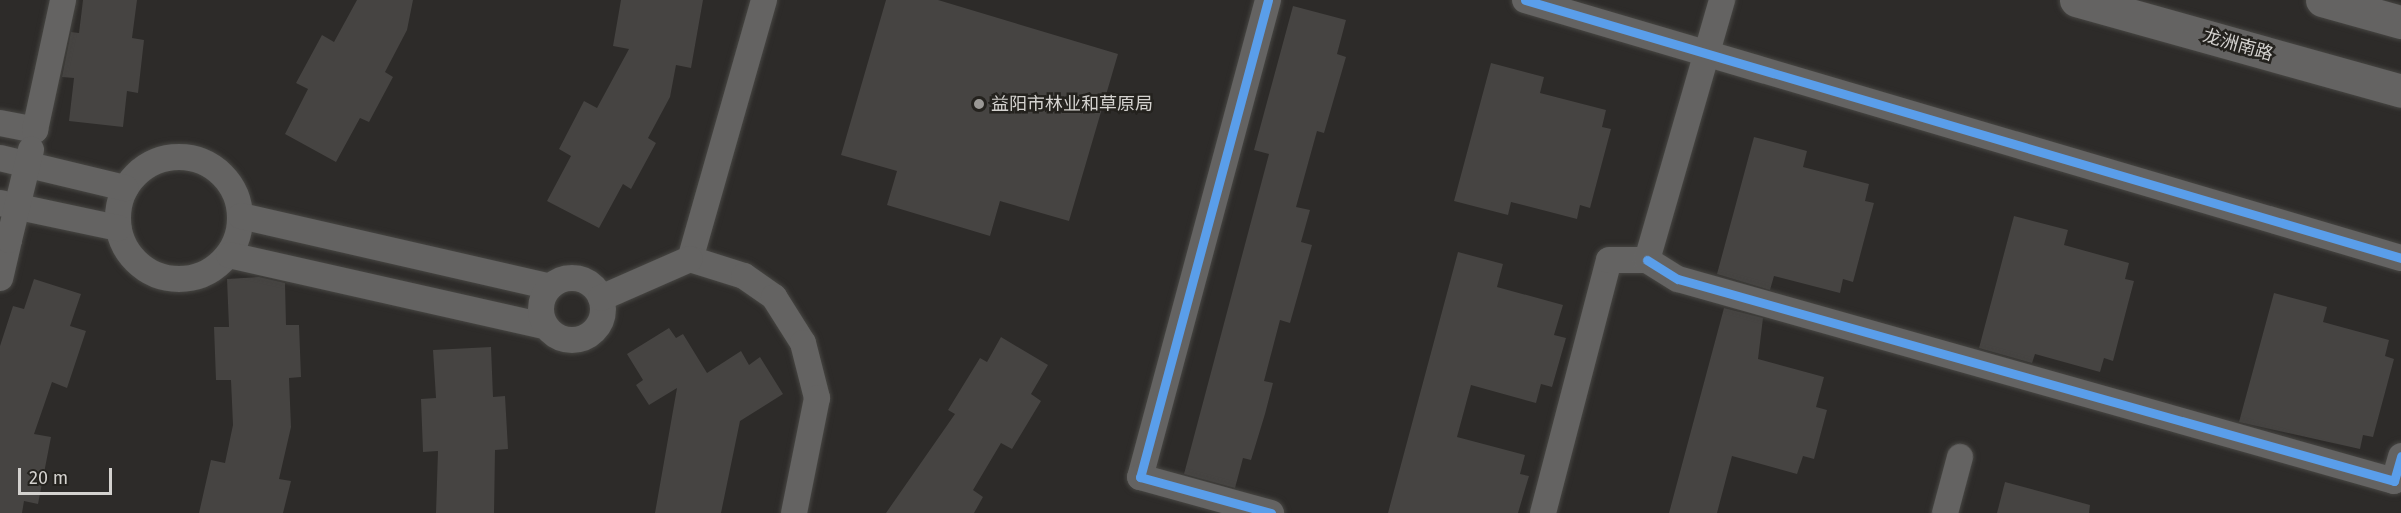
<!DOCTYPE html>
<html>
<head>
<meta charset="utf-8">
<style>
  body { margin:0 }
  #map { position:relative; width:2401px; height:513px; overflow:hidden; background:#2d2b29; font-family:"Fira Sans","Noto Sans SC",sans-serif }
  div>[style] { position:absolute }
  .building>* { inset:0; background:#464442 }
  .roads { filter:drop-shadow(0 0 2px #474643) drop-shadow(0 0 2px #474643) }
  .minor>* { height:26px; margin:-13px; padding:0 13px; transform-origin:13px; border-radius:13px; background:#646362 }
  .minor>.ring { margin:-13px; padding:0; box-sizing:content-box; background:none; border:26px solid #646362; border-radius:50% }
  .secondary>* { height:33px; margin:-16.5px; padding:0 16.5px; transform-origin:16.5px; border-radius:16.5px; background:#646362 }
  .cycleway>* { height:9px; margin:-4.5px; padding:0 4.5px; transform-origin:4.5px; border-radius:4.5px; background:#5a9eea }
  .dots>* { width:16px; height:16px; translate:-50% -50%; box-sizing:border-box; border:3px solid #24221e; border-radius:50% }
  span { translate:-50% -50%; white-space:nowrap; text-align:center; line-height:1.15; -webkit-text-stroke:5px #24221e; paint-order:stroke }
  .street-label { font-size:18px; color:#d4d2cf }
  .poi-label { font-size:18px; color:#d4d2cf }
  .left { translate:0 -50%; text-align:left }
  .scale { position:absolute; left:18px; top:468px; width:94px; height:27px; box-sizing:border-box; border:3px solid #d4d2cf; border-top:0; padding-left:8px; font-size:18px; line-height:21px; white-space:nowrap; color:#d4d2cf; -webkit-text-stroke:4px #24221e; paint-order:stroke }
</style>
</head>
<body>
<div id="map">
  <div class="building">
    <i style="clip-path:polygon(83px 0,137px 0,132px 38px,144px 40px,138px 93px,127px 91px,123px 127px,69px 121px,74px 78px,62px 77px,71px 32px,79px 33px)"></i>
    <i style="clip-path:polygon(357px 0,413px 0,407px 30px,385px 72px,393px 77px,369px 122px,360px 118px,336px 162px,285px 134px,308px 89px,296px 83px,322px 35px,334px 42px)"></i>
    <i style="clip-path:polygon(621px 0,703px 0,691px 68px,676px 65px,670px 97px,648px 138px,656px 143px,631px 189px,623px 184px,599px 228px,547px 201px,571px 156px,559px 149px,584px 101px,597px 108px,629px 49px,613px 46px)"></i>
    <i style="clip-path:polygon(886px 0,938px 0,1118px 54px,1069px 221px,1000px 201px,990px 236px,887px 205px,897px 171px,841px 155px)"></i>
    <i style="clip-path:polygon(1293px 6px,1346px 20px,1337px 54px,1346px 57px,1324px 133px,1317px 131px,1296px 207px,1310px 210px,1301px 242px,1312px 245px,1303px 277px,1290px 323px,1280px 320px,1264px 381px,1273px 383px,1265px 414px,1251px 460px,1243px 458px,1235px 488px,1184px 474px,1269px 154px,1254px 150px)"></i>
    <i style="clip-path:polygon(1491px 63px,1544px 77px,1540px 93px,1606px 110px,1602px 127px,1611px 129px,1590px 208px,1580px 205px,1577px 219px,1511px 202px,1508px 215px,1454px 201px)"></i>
    <i style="clip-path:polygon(1754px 137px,1807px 151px,1803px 167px,1869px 184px,1865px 201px,1874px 203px,1853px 282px,1843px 279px,1840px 293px,1774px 276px,1770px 290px,1717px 274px)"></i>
    <i style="clip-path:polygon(2014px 216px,2068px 230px,2064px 245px,2129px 263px,2125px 279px,2134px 281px,2113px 361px,2104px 358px,2100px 372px,2035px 354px,2032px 363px,1979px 348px)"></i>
    <i style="clip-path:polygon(1458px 252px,1503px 264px,1497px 287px,1563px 305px,1554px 335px,1566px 338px,1552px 387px,1541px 384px,1536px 403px,1471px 385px,1457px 437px,1525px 455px,1520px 474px,1529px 476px,1518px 513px,1388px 513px)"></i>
    <i style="clip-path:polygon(259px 277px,285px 283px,286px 325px,299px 325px,301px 377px,289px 378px,291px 427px,279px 479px,291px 481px,283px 513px,199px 513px,211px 460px,225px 463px,233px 425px,231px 380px,216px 380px,214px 327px,229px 327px,227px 279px)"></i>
    <i style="clip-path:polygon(34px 279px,81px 294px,70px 326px,86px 331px,67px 388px,52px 382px,34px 434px,51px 437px,38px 504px,24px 501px,22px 513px,0 513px,0 346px,13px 306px,24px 309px)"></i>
    <i style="clip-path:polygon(2274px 293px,2327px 307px,2323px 322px,2389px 340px,2385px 356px,2394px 359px,2373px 437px,2363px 435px,2360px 449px,2239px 422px)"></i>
    <i style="clip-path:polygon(1724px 308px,1763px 318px,1758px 359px,1824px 377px,1816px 407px,1827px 410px,1814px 459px,1803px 456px,1797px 474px,1732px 456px,1717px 513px,1669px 513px)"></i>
    <i style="clip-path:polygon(669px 328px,676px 338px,683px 334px,707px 373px,741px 351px,749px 365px,760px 357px,783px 394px,740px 421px,721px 513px,655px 513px,677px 388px,649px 405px,636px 385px,643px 380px,627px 354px)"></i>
    <i style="clip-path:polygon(1001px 337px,1048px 365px,1031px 394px,1041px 401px,1012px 449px,1001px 443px,973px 490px,983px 497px,974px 513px,886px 513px,955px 414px,948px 410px,980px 358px,987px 362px)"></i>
    <i style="clip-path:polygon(491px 347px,493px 397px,505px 396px,508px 449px,495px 450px,494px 513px,436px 513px,438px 451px,423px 452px,421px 399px,436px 398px,433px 350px)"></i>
    <i style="clip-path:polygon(2005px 482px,2090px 505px,2089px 513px,1997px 513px)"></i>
  </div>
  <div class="roads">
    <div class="minor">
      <i style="left:764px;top:0;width:269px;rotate:105.9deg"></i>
      <i style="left:690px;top:259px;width:57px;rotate:17.5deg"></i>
      <i style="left:744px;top:276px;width:37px;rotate:35deg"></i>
      <i style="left:774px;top:297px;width:54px;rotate:57.8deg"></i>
      <i style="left:803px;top:343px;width:57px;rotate:75.7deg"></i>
      <i style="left:817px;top:398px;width:117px;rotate:101.3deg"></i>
      <i style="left:1268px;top:0;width:494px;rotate:105deg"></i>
      <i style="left:1140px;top:477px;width:136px;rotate:15.4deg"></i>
      <i style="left:1525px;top:0;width:913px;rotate:16.41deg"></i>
      <i style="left:0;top:123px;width:36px;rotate:11deg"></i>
      <i style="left:35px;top:130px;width:133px;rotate:-77.8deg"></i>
      <i class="ring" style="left:118px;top:157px;width:96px;height:96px"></i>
      <i style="left:0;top:158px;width:129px;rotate:13.5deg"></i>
      <i style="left:0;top:203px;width:121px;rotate:12deg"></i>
      <i style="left:241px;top:216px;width:317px;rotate:12.9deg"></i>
      <i style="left:0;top:238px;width:9px;rotate:13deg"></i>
      <i style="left:9px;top:240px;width:39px;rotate:103deg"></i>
      <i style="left:9px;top:240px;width:93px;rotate:-76.3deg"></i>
      <i style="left:229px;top:255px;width:324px;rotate:12.7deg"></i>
      <i style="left:1647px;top:260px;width:36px;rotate:32deg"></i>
      <i style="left:1678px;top:279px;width:744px;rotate:15.75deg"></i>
      <i style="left:2394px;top:481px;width:26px;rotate:-74deg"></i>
      <i class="ring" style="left:541px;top:278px;width:36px;height:36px"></i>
      <i style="left:601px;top:298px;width:97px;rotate:-23.7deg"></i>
      <i style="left:1543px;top:513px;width:261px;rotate:-75.4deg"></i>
      <i style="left:1609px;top:260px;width:38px"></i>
      <i style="left:1647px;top:260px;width:271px;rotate:-73.9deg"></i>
      <i style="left:1945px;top:513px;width:58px;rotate:-75deg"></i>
    </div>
    <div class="secondary">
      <i style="left:2076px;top:0;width:337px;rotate:15.6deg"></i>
      <i style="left:2322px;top:0;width:82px;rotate:15.6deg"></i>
    </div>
  </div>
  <div class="cycleway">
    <i style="left:1268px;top:0;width:494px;rotate:105deg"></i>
    <i style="left:1140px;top:477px;width:136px;rotate:15.4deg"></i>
    <i style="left:1525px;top:0;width:913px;rotate:16.41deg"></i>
    <i style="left:1647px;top:260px;width:36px;rotate:32deg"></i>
    <i style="left:1678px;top:279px;width:744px;rotate:15.75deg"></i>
    <i style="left:2394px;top:481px;width:26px;rotate:-74deg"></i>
  </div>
  <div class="dots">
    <i style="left:979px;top:104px;background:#9a9895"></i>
  </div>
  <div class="street-label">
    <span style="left:2238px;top:45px;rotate:16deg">龙洲南路</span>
  </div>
  <div class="poi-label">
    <span class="left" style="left:991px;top:104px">益阳市林业和草原局</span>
  </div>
  <div class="scale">20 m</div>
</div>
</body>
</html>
